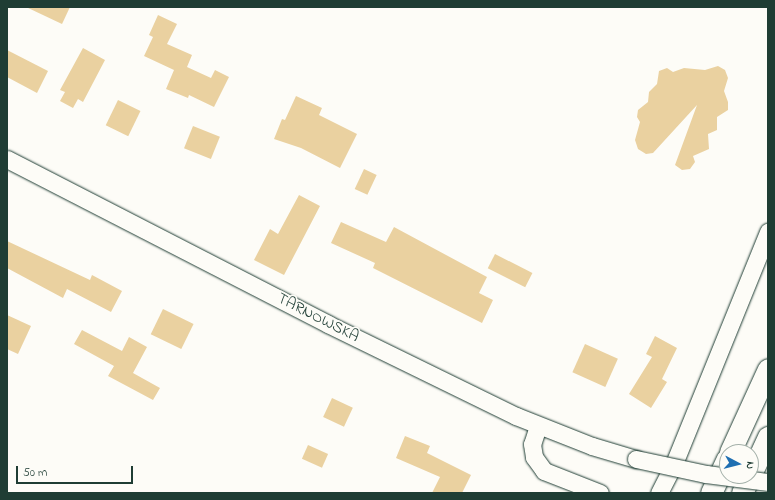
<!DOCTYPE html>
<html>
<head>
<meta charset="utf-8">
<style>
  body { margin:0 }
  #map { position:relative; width:775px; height:500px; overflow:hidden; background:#fdfcf7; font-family:"Indie Flower",sans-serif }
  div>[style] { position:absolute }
  .building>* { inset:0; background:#ead1a0; transform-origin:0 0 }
  .roads { filter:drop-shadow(0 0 1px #1f3d34) drop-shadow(0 0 1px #1f3d34) }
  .minor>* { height:17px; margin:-8.5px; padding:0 8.5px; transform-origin:8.5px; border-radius:8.5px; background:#fdfcf7 }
  .major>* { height:21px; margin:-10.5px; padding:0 10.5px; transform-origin:10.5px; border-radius:10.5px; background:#fdfcf7 }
  .bridges { filter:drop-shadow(0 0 1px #1f3d34) drop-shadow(0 0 1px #1f3d34) }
  .minor-bridge>* { height:17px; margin:-8.5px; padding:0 8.5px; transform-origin:8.5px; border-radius:8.5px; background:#fdfcf7 }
  span { translate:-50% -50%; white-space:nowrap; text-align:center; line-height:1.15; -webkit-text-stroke:3.5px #fdfcf7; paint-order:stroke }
  .street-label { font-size:16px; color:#1f3d34 }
  .frame { position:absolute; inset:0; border:8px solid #1f3d34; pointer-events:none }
  .north { position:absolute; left:719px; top:444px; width:40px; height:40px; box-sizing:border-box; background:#fdfcf7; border:1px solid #a4b0a9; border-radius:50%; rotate:97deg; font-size:11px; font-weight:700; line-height:16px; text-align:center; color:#1f3d34 }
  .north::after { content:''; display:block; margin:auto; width:14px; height:18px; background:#1f6fb2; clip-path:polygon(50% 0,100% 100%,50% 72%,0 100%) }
  .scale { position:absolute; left:16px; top:466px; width:117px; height:18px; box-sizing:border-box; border:2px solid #1f3d34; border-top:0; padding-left:5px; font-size:12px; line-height:14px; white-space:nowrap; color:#1f3d34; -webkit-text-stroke:3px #fdfcf7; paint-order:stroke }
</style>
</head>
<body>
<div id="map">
  <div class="building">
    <i style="clip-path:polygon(26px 7px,70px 7px,62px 24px)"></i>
    <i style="clip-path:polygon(158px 15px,177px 24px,167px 44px,192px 55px,187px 67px,211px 78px,215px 70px,229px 77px,214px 107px,189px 95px,188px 98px,166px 89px,174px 70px,144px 56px,153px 37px,149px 35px)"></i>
    <i style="clip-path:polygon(83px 48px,105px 60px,83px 102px,78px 99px,73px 108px,60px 101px,65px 92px,60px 90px)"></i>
    <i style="clip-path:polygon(7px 50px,48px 71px,37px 93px,7px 77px)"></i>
    <i style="clip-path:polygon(718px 66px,725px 70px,728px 78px,724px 91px,728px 102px,728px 110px,717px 117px,717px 130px,708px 134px,709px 149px,693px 156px,695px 162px,690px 169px,682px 170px,675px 165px,697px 105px,653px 153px,646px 154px,638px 149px,635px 140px,640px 122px,637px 117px,638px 110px,648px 102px,649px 92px,657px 84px,659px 71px,667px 68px,673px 72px,684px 68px,705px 70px)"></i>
    <i style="clip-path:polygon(296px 96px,322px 108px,319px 115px,357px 134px,340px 168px,301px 148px,274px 139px,282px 119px,285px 120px)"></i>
    <i style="left:118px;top:100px;width:25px;height:28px;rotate:26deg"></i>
    <i style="left:193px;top:126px;width:29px;height:24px;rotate:22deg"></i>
    <i style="left:364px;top:169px;width:14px;height:22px;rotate:25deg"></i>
    <i style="clip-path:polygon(299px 195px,320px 206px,284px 275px,254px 260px,270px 229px,278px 234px)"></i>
    <i style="clip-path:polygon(341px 222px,386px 242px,394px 227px,487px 277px,479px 293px,493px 300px,482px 323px,373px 268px,375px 263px,331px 243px)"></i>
    <i style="clip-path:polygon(7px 241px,90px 280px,92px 275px,122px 291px,111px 312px,67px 289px,63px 298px,7px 268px)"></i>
    <i style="left:495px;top:254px;width:42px;height:16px;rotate:27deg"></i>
    <i style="left:163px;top:309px;width:34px;height:28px;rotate:26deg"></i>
    <i style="clip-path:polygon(7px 315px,31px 326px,18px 354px,7px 349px)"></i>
    <i style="clip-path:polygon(82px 330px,122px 351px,129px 337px,147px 347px,133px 373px,160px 388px,153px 400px,108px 376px,114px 366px,74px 344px)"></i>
    <i style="clip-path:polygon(655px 336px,677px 348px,662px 379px,667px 382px,651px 408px,629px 394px,652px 357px,646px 354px)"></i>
    <i style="left:585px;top:344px;width:36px;height:31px;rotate:24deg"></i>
    <i style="left:332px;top:398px;width:23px;height:21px;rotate:25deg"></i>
    <i style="clip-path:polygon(405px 436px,430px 446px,427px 453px,471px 475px,462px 493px,432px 493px,440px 477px,396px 458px)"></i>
    <i style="left:308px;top:445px;width:22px;height:15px;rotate:24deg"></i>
  </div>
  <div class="roads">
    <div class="minor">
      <i style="left:7px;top:159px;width:361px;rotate:27.2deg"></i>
      <i style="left:328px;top:324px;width:209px;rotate:26.1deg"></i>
      <i style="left:516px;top:416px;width:82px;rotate:21.5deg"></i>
      <i style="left:592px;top:446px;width:46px;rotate:16.5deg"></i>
      <i style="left:538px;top:426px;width:19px;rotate:108deg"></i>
      <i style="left:532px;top:444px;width:13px;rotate:81deg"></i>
      <i style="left:534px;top:457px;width:17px;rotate:54deg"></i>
      <i style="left:544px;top:471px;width:60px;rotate:21.4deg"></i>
      <i style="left:659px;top:493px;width:30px;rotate:-63deg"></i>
      <i style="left:673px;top:466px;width:253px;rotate:-67.9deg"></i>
    </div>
    <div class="major">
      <i style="left:730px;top:452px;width:91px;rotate:-65.4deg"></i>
      <i style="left:751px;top:474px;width:41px;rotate:-65.3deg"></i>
      <i style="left:711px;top:493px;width:38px;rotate:-65deg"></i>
      <i style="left:742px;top:493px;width:19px;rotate:-65deg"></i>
    </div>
  </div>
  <div class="bridges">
    <div class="minor-bridge">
      <i style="left:636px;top:459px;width:72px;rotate:12.1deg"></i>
      <i style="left:706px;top:474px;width:63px;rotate:7.4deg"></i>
    </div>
  </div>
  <div class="street-label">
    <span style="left:318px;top:318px;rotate:27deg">TARNOWSKA</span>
  </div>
  <div class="frame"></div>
  <div class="north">N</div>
  <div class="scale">50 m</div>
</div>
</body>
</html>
